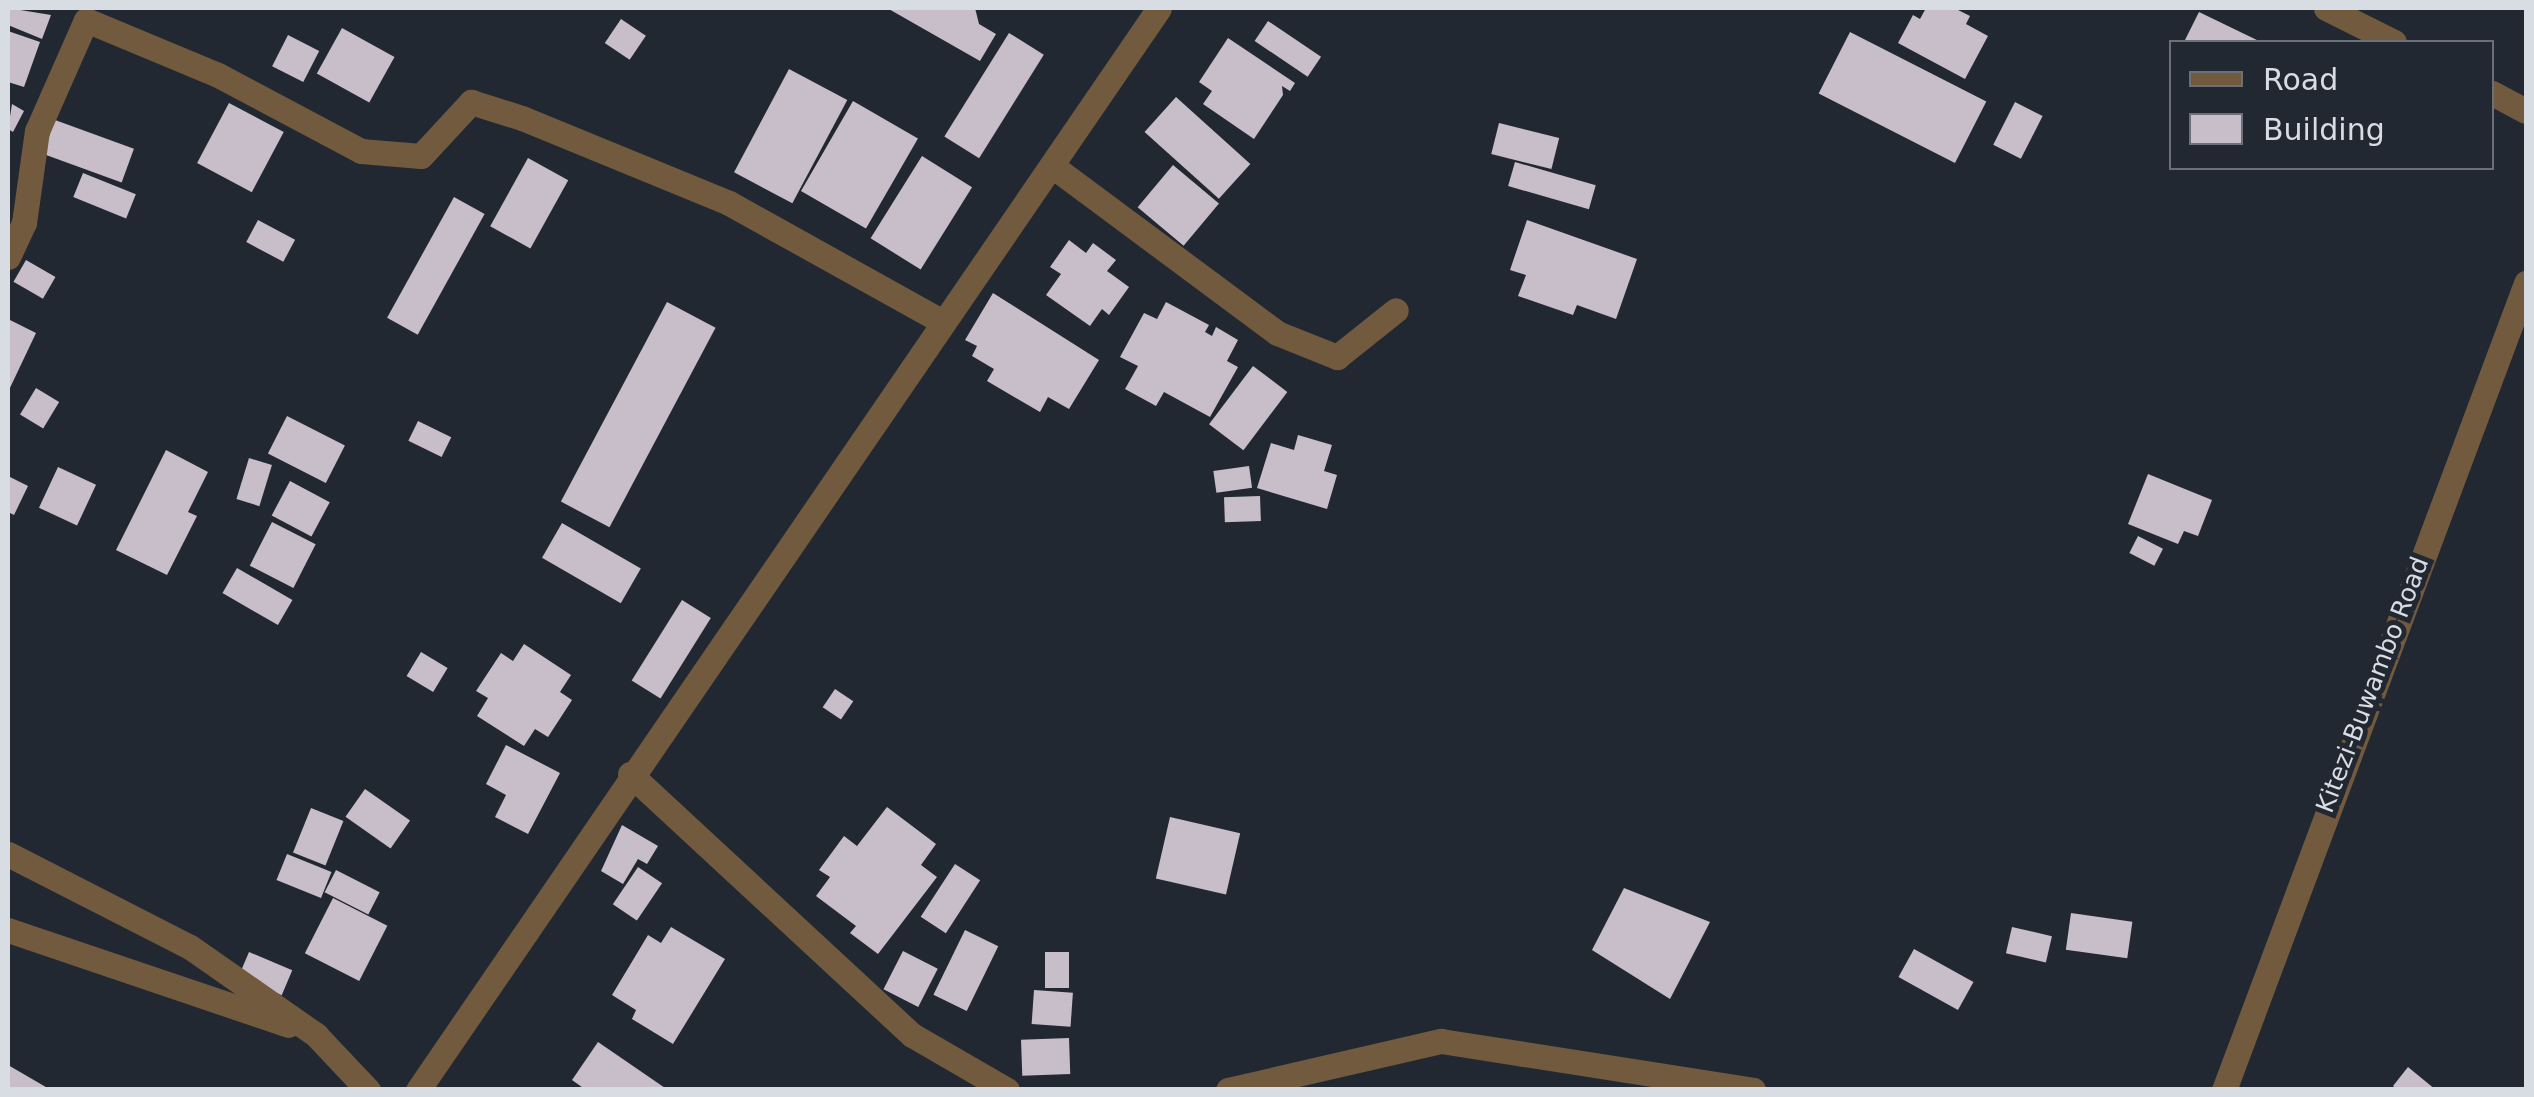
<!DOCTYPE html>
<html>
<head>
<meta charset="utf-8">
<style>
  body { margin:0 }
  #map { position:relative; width:2534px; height:1097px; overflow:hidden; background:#222831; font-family:"DejaVu Sans",sans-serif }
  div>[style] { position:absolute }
  .building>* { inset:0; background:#c8beca; transform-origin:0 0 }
  .minor>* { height:25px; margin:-12.5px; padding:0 12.5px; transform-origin:12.5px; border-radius:12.5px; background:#725a3e }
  span { translate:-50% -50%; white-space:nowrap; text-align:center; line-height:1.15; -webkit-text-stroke:10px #222831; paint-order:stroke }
  .street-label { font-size:25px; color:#d8dce3 }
  .frame { position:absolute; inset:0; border:10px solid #d8dce3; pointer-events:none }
  .legend { position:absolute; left:2169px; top:40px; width:325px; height:130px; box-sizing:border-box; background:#222831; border:2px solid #6b7078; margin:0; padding:12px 18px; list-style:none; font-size:30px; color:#d8dce3 }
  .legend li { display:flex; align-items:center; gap:20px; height:50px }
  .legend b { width:50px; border:2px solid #6b7078 }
</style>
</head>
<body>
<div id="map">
  <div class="building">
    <i style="clip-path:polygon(8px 8px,51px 15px,42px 39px,8px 25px)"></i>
    <i style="clip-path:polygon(887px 8px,975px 8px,979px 24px,996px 34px,980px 61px)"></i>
    <i style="clip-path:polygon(1926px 8px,1954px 8px,1970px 16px,1966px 24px,1988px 36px,1965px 79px,1898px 43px,1913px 15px,1920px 19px)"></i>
    <i style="clip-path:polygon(2199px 12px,2261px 42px,2184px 42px)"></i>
    <i style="left:621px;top:19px;width:30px;height:29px;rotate:34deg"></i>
    <i style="left:1268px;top:21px;width:64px;height:24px;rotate:34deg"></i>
    <i style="left:342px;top:28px;width:60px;height:52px;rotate:29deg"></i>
    <i style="clip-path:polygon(8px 31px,40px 42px,24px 87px,8px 82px)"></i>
    <i style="left:1850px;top:32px;width:153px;height:69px;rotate:27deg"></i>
    <i style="left:1009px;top:33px;width:41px;height:122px;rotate:32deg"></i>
    <i style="left:288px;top:35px;width:35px;height:35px;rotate:27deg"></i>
    <i style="clip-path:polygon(1228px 38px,1295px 83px,1290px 91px,1282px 86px,1283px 95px,1254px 139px,1203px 104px,1212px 91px,1199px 82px)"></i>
    <i style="left:789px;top:69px;width:66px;height:117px;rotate:28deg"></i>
    <i style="left:1176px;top:97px;width:100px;height:47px;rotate:42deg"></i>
    <i style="left:853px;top:101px;width:75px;height:104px;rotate:30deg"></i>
    <i style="left:2015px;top:102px;width:31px;height:48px;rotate:27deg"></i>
    <i style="left:229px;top:103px;width:62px;height:68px;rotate:28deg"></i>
    <i style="clip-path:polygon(12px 104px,24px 111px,13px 132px,8px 129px)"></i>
    <i style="left:55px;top:120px;width:84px;height:36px;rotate:20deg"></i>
    <i style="left:1499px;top:123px;width:62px;height:32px;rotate:14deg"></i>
    <i style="left:922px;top:156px;width:59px;height:97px;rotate:32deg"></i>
    <i style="left:528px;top:158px;width:46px;height:78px;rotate:29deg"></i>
    <i style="left:1515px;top:162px;width:84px;height:25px;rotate:16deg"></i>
    <i style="left:1173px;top:165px;width:60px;height:55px;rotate:40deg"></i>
    <i style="left:83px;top:173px;width:57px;height:26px;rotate:22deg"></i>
    <i style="left:454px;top:197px;width:35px;height:138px;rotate:29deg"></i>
    <i style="left:258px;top:220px;width:42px;height:25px;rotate:28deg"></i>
    <i style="clip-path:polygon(1527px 220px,1637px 259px,1616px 319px,1577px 305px,1573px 315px,1518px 296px,1526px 275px,1510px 270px)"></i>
    <i style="clip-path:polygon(1069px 240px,1086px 253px,1093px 243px,1116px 260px,1107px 271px,1129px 287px,1109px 315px,1102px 309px,1090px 326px,1046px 295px,1061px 274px,1050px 267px)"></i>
    <i style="left:26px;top:260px;width:34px;height:25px;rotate:30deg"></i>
    <i style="clip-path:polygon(993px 293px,1099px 360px,1069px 409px,1048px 397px,1040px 412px,987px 381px,994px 369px,972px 356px,977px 346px,965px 340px)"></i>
    <i style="left:667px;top:302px;width:55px;height:226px;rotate:28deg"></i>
    <i style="clip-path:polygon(1166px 302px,1209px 325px,1205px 332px,1212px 336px,1216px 327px,1238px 340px,1227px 361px,1238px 367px,1210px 417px,1164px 392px,1156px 406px,1125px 389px,1138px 366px,1120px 357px,1144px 313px,1157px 319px)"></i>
    <i style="clip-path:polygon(8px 319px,36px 333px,8px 392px)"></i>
    <i style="left:1253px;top:366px;width:43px;height:73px;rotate:37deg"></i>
    <i style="left:36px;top:388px;width:27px;height:31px;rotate:31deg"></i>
    <i style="left:287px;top:416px;width:65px;height:42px;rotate:27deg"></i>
    <i style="left:418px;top:421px;width:37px;height:22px;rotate:26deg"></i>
    <i style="clip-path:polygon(1298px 435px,1332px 445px,1324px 471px,1337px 475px,1327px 509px,1257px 488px,1271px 443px,1294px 450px)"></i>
    <i style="clip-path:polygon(166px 450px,208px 472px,188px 512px,197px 516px,167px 575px,116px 550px)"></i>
    <i style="left:249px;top:458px;width:24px;height:43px;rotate:17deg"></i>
    <i style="left:1249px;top:466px;width:22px;height:36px;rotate:82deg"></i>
    <i style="left:58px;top:467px;width:42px;height:45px;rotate:25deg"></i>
    <i style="clip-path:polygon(2148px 474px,2212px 500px,2198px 536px,2184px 531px,2178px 544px,2128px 524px)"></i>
    <i style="clip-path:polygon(8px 476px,28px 486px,14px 515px,8px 512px)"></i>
    <i style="left:290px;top:481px;width:45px;height:39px;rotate:28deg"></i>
    <i style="left:1260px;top:496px;width:25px;height:36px;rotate:88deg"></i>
    <i style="left:272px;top:522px;width:49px;height:49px;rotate:27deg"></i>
    <i style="left:562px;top:523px;width:91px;height:40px;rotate:30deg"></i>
    <i style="left:2138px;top:536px;width:28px;height:19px;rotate:27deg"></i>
    <i style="left:237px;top:568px;width:64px;height:29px;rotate:30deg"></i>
    <i style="left:682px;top:600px;width:34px;height:95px;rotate:32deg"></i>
    <i style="clip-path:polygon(524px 644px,571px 675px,560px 692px,572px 700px,548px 737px,535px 729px,524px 746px,477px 716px,488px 698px,476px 691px,501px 653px,513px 661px)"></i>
    <i style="left:421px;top:652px;width:31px;height:28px;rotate:31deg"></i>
    <i style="left:835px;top:689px;width:22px;height:22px;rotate:34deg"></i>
    <i style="clip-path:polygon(506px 745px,560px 773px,528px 834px,495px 817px,506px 795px,486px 784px)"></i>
    <i style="left:365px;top:789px;width:55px;height:34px;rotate:35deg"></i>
    <i style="clip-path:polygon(887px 807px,936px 844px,921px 865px,937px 877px,878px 954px,850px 933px,856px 926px,816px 896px,830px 877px,819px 870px,844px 836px,857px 846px)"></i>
    <i style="left:311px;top:808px;width:35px;height:48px;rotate:22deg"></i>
    <i style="left:1170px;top:817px;width:72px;height:63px;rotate:13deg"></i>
    <i style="clip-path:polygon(622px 825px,658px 846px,647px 864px,638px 859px,623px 884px,601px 871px)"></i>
    <i style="left:287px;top:854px;width:48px;height:28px;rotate:22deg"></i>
    <i style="left:955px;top:864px;width:30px;height:63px;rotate:33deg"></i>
    <i style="left:638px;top:867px;width:29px;height:45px;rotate:34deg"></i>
    <i style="left:336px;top:870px;width:49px;height:25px;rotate:27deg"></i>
    <i style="clip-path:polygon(1624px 888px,1710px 922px,1670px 999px,1592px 950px)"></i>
    <i style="left:333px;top:898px;width:61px;height:62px;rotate:27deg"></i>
    <i style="left:2071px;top:913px;width:62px;height:37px;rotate:8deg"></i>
    <i style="clip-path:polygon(671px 927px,725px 959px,673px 1044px,632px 1019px,636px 1010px,612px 995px,648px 935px,661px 943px)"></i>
    <i style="left:2012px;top:927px;width:41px;height:27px;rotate:13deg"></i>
    <i style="left:965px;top:930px;width:37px;height:72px;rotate:26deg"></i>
    <i style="left:1914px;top:949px;width:68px;height:32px;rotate:29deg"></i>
    <i style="left:903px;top:951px;width:39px;height:43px;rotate:27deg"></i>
    <i style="left:249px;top:952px;width:47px;height:27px;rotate:23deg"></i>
    <i style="left:1045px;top:952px;width:24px;height:36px"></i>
    <i style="left:1034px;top:990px;width:39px;height:34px;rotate:4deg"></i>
    <i style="left:1069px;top:1038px;width:36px;height:48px;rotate:88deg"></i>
    <i style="clip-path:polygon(598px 1042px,668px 1090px,586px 1090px,572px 1080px)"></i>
    <i style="clip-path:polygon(8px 1065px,51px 1090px,8px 1090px)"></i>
    <i style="clip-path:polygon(2408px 1067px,2436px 1090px,2398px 1090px,2393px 1086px)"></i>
  </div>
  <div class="minor">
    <i style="left:2326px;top:8px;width:76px;rotate:26.6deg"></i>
    <i style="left:2492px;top:93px;width:38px;rotate:28deg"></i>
    <i style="left:1055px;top:168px;width:277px;rotate:36.6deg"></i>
    <i style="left:1277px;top:333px;width:65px;rotate:21.8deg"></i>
    <i style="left:1337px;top:357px;width:75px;rotate:-38.5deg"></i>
    <i style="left:8px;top:257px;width:38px;rotate:-65deg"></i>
    <i style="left:24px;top:223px;width:93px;rotate:-82deg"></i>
    <i style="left:37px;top:131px;width:121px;rotate:-66.2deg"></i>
    <i style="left:86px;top:20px;width:143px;rotate:22.6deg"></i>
    <i style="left:218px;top:75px;width:162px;rotate:28deg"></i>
    <i style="left:361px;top:151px;width:60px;rotate:4.8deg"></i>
    <i style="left:421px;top:156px;width:74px;rotate:-47.2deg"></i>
    <i style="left:471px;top:102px;width:53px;rotate:17.4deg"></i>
    <i style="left:522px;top:118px;width:224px;rotate:22.3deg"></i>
    <i style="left:729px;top:203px;width:243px;rotate:29.1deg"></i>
    <i style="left:630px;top:774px;width:384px;rotate:42.8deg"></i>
    <i style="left:912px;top:1035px;width:110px;rotate:30.1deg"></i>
    <i style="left:8px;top:854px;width:204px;rotate:27.1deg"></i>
    <i style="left:190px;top:947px;width:154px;rotate:34.9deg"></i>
    <i style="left:316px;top:1035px;width:76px;rotate:46.6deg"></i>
    <i style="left:8px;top:930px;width:296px;rotate:18.7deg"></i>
    <i style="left:418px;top:1090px;width:1311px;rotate:-55.59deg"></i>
    <i style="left:1228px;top:1090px;width:219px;rotate:-13deg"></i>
    <i style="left:1441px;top:1041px;width:316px;rotate:8.9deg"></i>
    <i style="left:2224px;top:1090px;width:862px;rotate:-69.48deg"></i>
  </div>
  <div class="street-label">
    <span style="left:2373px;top:685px;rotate:-69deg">Kitezi-Buwambo Road</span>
  </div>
  <div class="frame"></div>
  <ul class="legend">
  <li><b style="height:12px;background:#725a3e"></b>Road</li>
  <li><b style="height:28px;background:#c8beca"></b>Building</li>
  </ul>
</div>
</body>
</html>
